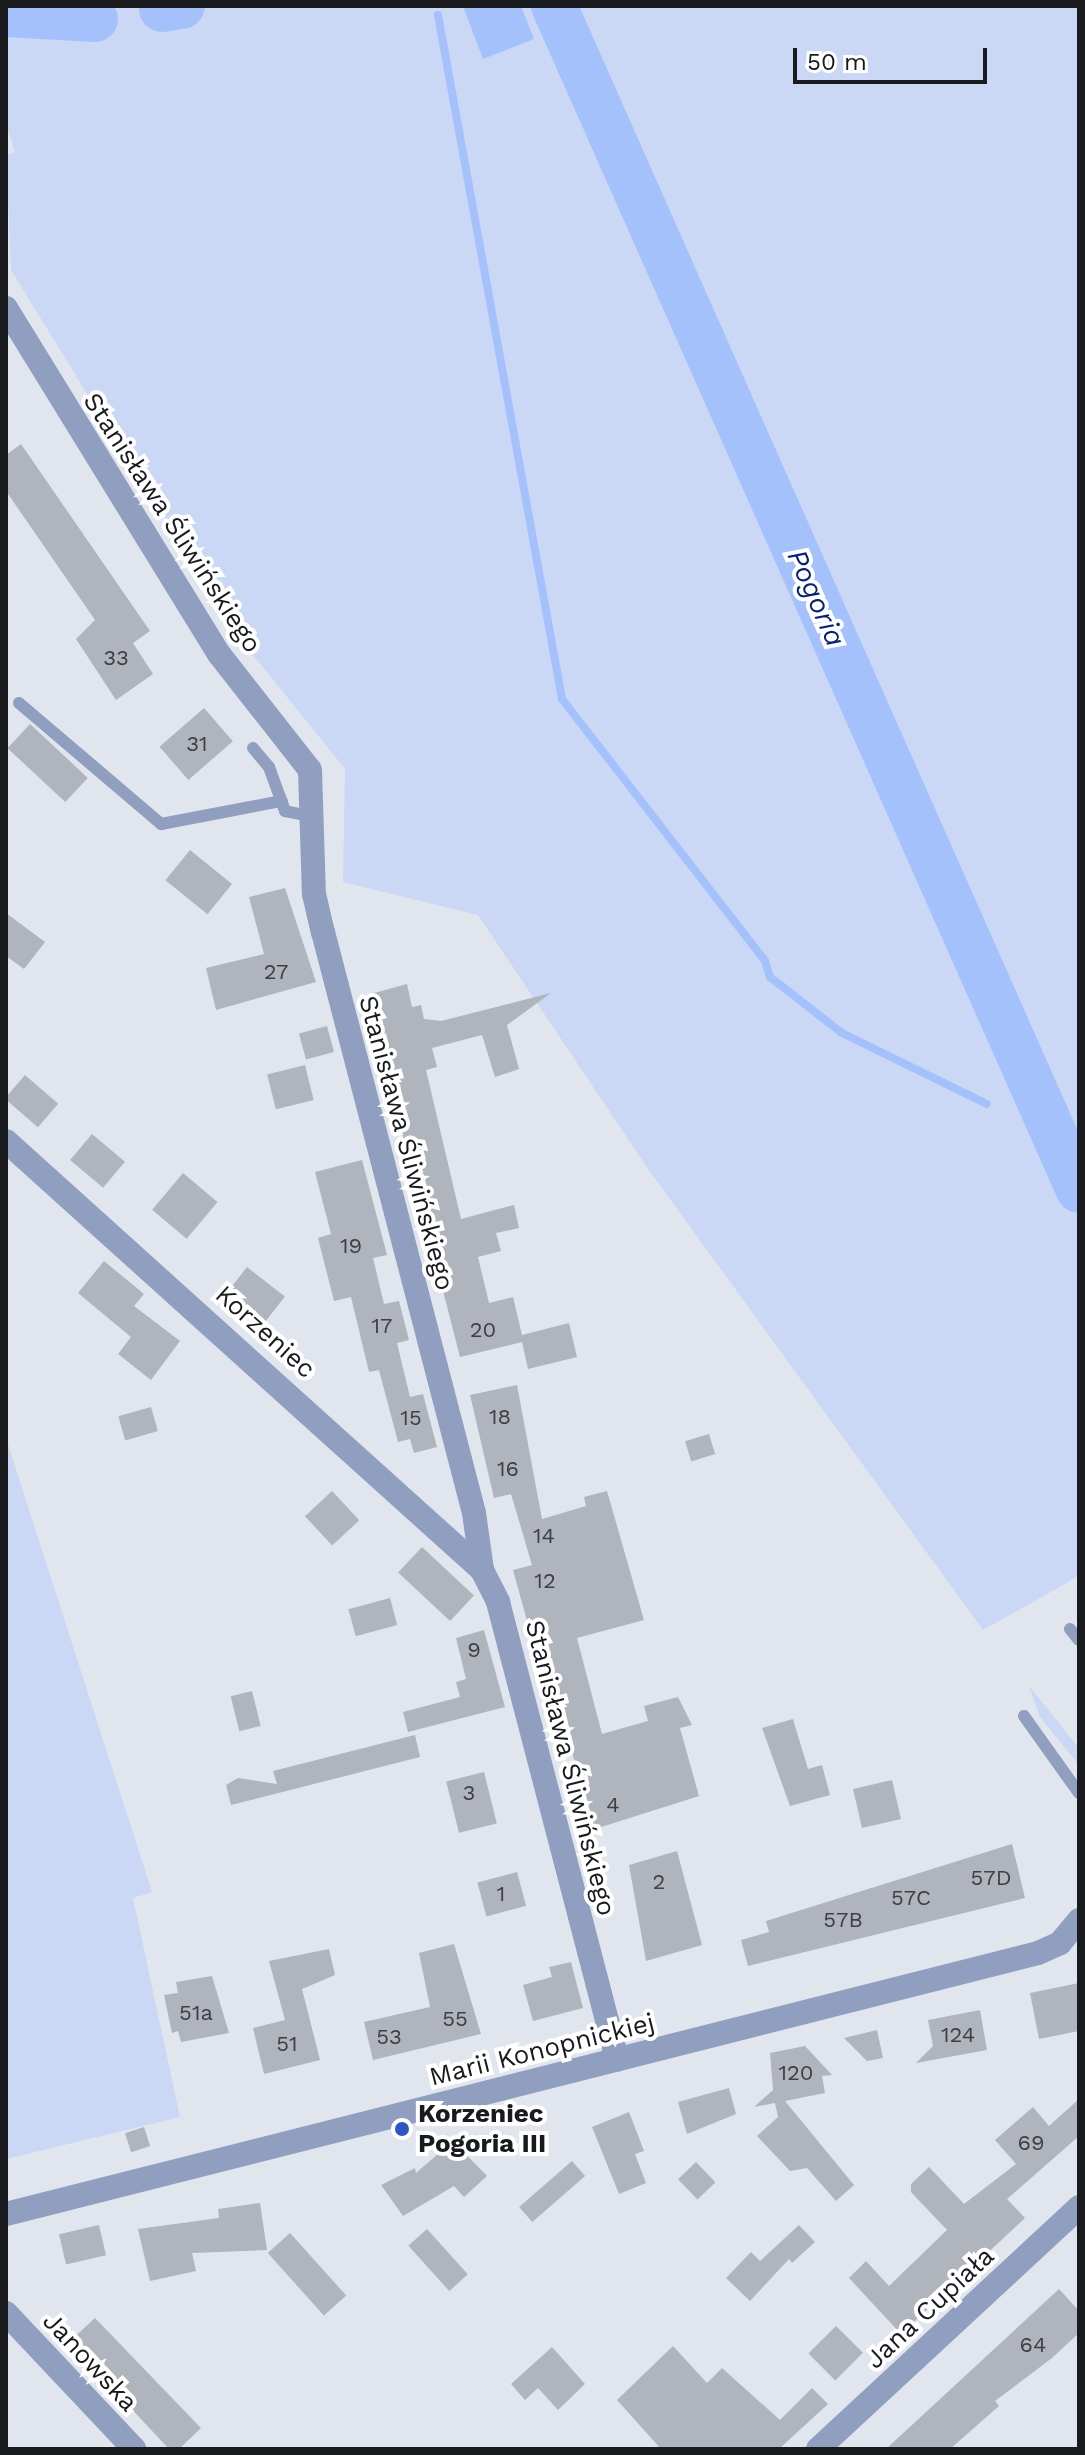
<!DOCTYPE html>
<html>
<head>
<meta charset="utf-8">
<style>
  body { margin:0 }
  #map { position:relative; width:1085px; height:2455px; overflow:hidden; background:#e1e5ee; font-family:"Work Sans",sans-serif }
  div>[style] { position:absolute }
  .green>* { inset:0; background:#cad8f6 }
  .water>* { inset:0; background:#a5c1fc }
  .stream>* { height:8px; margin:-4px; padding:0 4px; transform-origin:4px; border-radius:4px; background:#a5c1fc }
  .river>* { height:46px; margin:-23px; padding:0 23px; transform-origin:23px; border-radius:23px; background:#a5c1fc }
  .building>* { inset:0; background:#b0b4bc; transform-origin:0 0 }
  .lane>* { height:12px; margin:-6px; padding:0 6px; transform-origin:6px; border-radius:6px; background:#909fbf }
  .street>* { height:24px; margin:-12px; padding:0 12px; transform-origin:12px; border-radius:12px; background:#909fbf }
  .dots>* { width:22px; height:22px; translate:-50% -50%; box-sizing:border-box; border:4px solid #fff; border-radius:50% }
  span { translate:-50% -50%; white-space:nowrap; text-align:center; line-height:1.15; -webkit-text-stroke:8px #fff; paint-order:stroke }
  .number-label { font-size:22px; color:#3f4045 }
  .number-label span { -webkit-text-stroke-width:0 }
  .street-label { font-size:26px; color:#191a1d }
  .poi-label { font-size:26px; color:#191a1d; font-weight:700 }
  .left { translate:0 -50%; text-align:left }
  .water-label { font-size:28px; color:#0a2173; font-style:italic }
  .frame { position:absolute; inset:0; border:8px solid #191a1d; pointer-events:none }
  .scale { position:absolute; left:793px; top:48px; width:194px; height:36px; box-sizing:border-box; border:4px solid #191a1d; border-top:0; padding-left:10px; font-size:24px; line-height:28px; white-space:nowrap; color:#191a1d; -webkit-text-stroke:6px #fff; paint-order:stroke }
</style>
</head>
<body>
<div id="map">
  <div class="green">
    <i style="clip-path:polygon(6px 6px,1079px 6px,1079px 1576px,983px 1630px,648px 1169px,478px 915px,343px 882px,345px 769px,229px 625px,11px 270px,6px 155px,15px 152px,6px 124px)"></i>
    <i style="clip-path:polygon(6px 1438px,152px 1892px,133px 1898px,180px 2117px,6px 2159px)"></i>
    <i style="clip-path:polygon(1029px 1686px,1079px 1748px,1079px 1765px,1040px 1717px)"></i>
  </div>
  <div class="water">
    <i style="clip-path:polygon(463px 6px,521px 6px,534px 39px,483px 59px)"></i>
  </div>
  <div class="stream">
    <i style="left:438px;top:15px;width:695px;rotate:79.72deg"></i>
    <i style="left:562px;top:699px;width:331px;rotate:52.2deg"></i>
    <i style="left:765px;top:961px;width:17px;rotate:73deg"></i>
    <i style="left:770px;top:977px;width:91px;rotate:37.9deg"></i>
    <i style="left:842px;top:1033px;width:161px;rotate:26.1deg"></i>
  </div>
  <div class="river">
    <i style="left:554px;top:6px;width:1295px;rotate:66.09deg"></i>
    <i style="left:162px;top:9px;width:20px;rotate:-9deg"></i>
    <i style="left:6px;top:14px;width:89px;rotate:3.2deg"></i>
  </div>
  <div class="building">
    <i style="clip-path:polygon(21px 444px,150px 631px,133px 643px,153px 674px,116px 700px,76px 639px,95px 620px,6px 491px,6px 455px)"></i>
    <i style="left:204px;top:708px;width:44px;height:59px;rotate:49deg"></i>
    <i style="left:30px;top:724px;width:79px;height:33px;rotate:43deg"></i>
    <i style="left:190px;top:850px;width:54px;height:39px;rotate:39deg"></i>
    <i style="clip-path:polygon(285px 888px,316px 982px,216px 1010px,206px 968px,264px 954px,249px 897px)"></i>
    <i style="clip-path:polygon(6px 913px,45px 942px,24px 969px,6px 956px)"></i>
    <i style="clip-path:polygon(407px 984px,412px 1007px,421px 1005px,424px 1019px,441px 1021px,551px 993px,507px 1025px,519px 1069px,495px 1077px,482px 1035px,432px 1048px,437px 1067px,426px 1070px,461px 1219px,514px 1205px,519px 1228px,496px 1233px,501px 1251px,478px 1257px,489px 1303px,513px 1297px,522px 1335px,569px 1323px,577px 1357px,528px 1369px,522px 1342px,460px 1357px,367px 995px)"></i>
    <i style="left:327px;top:1026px;width:27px;height:29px;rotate:75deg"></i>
    <i style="left:305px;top:1065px;width:36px;height:39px;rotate:76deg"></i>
    <i style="left:25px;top:1075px;width:44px;height:31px;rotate:41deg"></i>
    <i style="left:92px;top:1134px;width:43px;height:34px;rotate:40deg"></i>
    <i style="clip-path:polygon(362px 1160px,387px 1255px,373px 1258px,384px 1304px,399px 1301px,409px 1340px,397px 1343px,410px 1397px,423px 1394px,437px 1447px,414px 1453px,410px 1439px,398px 1442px,379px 1370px,369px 1372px,351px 1297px,334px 1301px,318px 1238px,331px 1234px,315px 1172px)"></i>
    <i style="left:183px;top:1173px;width:45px;height:48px;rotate:40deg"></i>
    <i style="clip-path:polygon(104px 1261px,144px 1294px,134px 1306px,180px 1341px,151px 1380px,118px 1354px,131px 1337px,78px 1293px)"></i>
    <i style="left:247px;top:1267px;width:48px;height:37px;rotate:38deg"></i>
    <i style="clip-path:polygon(517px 1385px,542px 1519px,586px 1506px,584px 1497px,607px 1491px,644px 1620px,577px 1638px,602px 1734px,648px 1721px,644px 1706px,678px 1697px,692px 1725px,680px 1728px,699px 1796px,595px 1829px,568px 1739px,560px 1741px,513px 1570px,532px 1565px,511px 1494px,494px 1498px,470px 1395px)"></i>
    <i style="left:151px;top:1407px;width:25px;height:34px;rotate:74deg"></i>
    <i style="left:709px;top:1434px;width:21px;height:25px;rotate:73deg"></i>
    <i style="left:332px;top:1491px;width:40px;height:37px;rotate:47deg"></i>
    <i style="left:422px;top:1547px;width:71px;height:35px;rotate:43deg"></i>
    <i style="left:390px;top:1598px;width:28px;height:43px;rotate:75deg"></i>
    <i style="clip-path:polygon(484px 1630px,505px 1707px,408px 1732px,403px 1712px,460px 1697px,456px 1682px,466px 1679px,456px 1638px)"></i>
    <i style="left:252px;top:1691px;width:36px;height:22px;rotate:76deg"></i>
    <i style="clip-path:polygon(793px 1719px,808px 1769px,822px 1765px,830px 1795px,790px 1806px,762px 1728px)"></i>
    <i style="clip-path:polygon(415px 1735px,420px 1757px,231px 1805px,226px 1785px,238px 1778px,277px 1784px,273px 1771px)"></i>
    <i style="left:484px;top:1772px;width:53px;height:39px;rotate:76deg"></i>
    <i style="left:892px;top:1780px;width:40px;height:40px;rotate:77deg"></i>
    <i style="clip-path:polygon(1012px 1844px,1025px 1898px,748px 1966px,741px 1940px,769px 1932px,766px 1921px)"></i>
    <i style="clip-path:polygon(677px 1851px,702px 1945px,646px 1961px,629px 1865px)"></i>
    <i style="left:517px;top:1872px;width:35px;height:41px;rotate:75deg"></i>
    <i style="clip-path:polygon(454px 1944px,481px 2034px,373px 2060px,364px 2022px,430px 2007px,419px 1953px)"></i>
    <i style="clip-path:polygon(329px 1949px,335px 1975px,302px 1989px,320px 2060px,264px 2074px,253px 2028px,285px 2020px,269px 1961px)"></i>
    <i style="clip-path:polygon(571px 1962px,583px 2008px,533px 2021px,523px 1985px,552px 1977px,549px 1967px)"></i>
    <i style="clip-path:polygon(212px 1976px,229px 2033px,181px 2042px,178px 2031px,172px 2033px,164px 1995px,178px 1993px,176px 1982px)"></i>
    <i style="clip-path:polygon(1079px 1983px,1079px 2031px,1039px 2039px,1030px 1993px)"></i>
    <i style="clip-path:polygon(980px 2010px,987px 2050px,916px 2063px,933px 2046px,928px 2020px)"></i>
    <i style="clip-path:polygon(877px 2030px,883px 2058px,867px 2061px,844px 2038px)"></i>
    <i style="clip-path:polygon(805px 2046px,832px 2075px,822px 2076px,825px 2093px,785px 2101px,854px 2185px,836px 2201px,807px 2168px,790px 2171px,757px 2136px,778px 2117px,775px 2103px,754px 2107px,773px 2090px,770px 2053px)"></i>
    <i style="clip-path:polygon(729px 2088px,736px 2114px,687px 2134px,678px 2102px)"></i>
    <i style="clip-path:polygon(1079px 2099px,1079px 2136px,1007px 2199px,1025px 2218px,901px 2334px,849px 2278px,866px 2261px,889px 2286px,947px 2230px,911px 2192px,911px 2184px,929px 2167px,964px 2204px,1016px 2164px,995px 2140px,1033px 2107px,1049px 2126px)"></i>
    <i style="clip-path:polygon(629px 2112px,644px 2151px,635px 2154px,646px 2183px,619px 2194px,592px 2127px)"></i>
    <i style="left:144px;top:2127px;width:20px;height:20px;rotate:72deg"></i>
    <i style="clip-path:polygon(453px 2141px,487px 2176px,464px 2197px,454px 2186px,403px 2216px,381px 2185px,415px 2168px,416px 2173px)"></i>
    <i style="left:572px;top:2161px;width:20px;height:70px;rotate:49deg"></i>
    <i style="left:696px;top:2162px;width:28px;height:25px;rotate:46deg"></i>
    <i style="clip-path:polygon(260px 2203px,267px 2250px,192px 2253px,196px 2271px,150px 2281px,138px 2229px,219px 2218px,218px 2209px)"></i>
    <i style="left:99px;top:2225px;width:31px;height:41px;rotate:77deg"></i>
    <i style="clip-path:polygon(799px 2225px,815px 2242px,792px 2263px,789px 2259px,750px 2301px,726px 2278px,751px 2252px,760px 2261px)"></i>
    <i style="left:427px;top:2229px;width:61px;height:25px;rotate:48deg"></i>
    <i style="left:290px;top:2233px;width:84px;height:30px;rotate:48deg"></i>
    <i style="clip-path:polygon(1059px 2289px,1079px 2311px,1079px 2333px,1052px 2358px,995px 2401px,999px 2406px,950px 2449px,886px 2449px)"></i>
    <i style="clip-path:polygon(95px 2318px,201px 2428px,179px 2449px,169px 2449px,69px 2342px)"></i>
    <i style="left:836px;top:2326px;width:38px;height:39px;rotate:45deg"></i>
    <i style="clip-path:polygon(673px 2346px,707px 2383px,722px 2368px,780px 2420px,812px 2388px,828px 2404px,779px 2449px,661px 2449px,617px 2400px)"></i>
    <i style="clip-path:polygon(552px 2347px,585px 2384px,558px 2410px,538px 2388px,525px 2400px,511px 2384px)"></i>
  </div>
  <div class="lane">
    <i style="left:19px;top:703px;width:187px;rotate:40.4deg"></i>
    <i style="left:161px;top:824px;width:123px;rotate:-10.8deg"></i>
    <i style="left:253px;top:748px;width:25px;rotate:50deg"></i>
    <i style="left:269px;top:767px;width:47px;rotate:70deg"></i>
    <i style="left:285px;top:811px;width:30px;rotate:12deg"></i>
    <i style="left:1070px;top:1629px;width:14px;rotate:51deg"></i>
    <i style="left:1024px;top:1716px;width:95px;rotate:54.5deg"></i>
  </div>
  <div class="street">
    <i style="left:6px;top:308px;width:406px;rotate:58.4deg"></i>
    <i style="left:219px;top:654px;width:147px;rotate:51.9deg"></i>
    <i style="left:310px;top:770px;width:124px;rotate:88.2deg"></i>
    <i style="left:314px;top:894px;width:39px;rotate:77deg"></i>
    <i style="left:323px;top:932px;width:600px;rotate:75.43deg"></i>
    <i style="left:474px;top:1513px;width:58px;rotate:82deg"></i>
    <i style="left:482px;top:1570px;width:36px;rotate:63deg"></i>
    <i style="left:498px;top:1602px;width:473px;rotate:75.4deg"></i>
    <i style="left:6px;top:1141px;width:641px;rotate:42.03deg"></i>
    <i style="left:6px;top:2214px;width:1064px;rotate:-14.19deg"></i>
    <i style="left:1038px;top:1953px;width:24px;rotate:-24deg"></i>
    <i style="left:1060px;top:1943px;width:30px;rotate:-50deg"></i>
    <i style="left:6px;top:2313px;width:187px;rotate:46.7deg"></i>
    <i style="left:818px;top:2449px;width:356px;rotate:-42.8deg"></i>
  </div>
  <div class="dots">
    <i style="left:402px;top:2129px;background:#2d55c4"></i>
  </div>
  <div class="number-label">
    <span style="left:116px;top:658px">33</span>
    <span style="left:197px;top:744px">31</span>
    <span style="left:276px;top:972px">27</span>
    <span style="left:351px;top:1246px">19</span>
    <span style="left:382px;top:1326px">17</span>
    <span style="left:483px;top:1330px">20</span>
    <span style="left:500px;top:1417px">18</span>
    <span style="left:411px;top:1418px">15</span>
    <span style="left:508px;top:1469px">16</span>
    <span style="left:544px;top:1536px">14</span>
    <span style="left:545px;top:1581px">12</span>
    <span style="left:474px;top:1650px">9</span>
    <span style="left:469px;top:1793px">3</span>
    <span style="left:613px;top:1805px">4</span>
    <span style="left:991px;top:1878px">57D</span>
    <span style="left:659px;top:1882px">2</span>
    <span style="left:501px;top:1894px">1</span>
    <span style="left:911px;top:1898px">57C</span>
    <span style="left:843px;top:1920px">57B</span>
    <span style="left:196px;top:2013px">51a</span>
    <span style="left:455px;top:2019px">55</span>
    <span style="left:958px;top:2035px">124</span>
    <span style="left:389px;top:2037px">53</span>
    <span style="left:287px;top:2044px">51</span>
    <span style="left:796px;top:2073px">120</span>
    <span style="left:1031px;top:2143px">69</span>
    <span style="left:1033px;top:2345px">64</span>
  </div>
  <div class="street-label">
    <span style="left:172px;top:523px;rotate:57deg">Stanisława Śliwińskiego</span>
    <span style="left:406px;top:1143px;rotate:75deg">Stanisława Śliwińskiego</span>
    <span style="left:265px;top:1332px;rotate:42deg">Korzeniec</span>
    <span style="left:570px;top:1768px;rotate:76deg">Stanisława Śliwińskiego</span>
    <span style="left:542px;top:2050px;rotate:-14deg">Marii Konopnickiej</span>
    <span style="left:930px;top:2308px;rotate:-43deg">Jana Cupiała</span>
    <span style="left:90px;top:2362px;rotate:47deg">Janowska</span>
  </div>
  <div class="poi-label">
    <span class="left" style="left:418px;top:2129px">Korzeniec<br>Pogoria III</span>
  </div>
  <div class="water-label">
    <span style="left:816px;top:598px;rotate:66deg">Pogoria</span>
  </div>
  <div class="frame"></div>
  <div class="scale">50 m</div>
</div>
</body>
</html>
